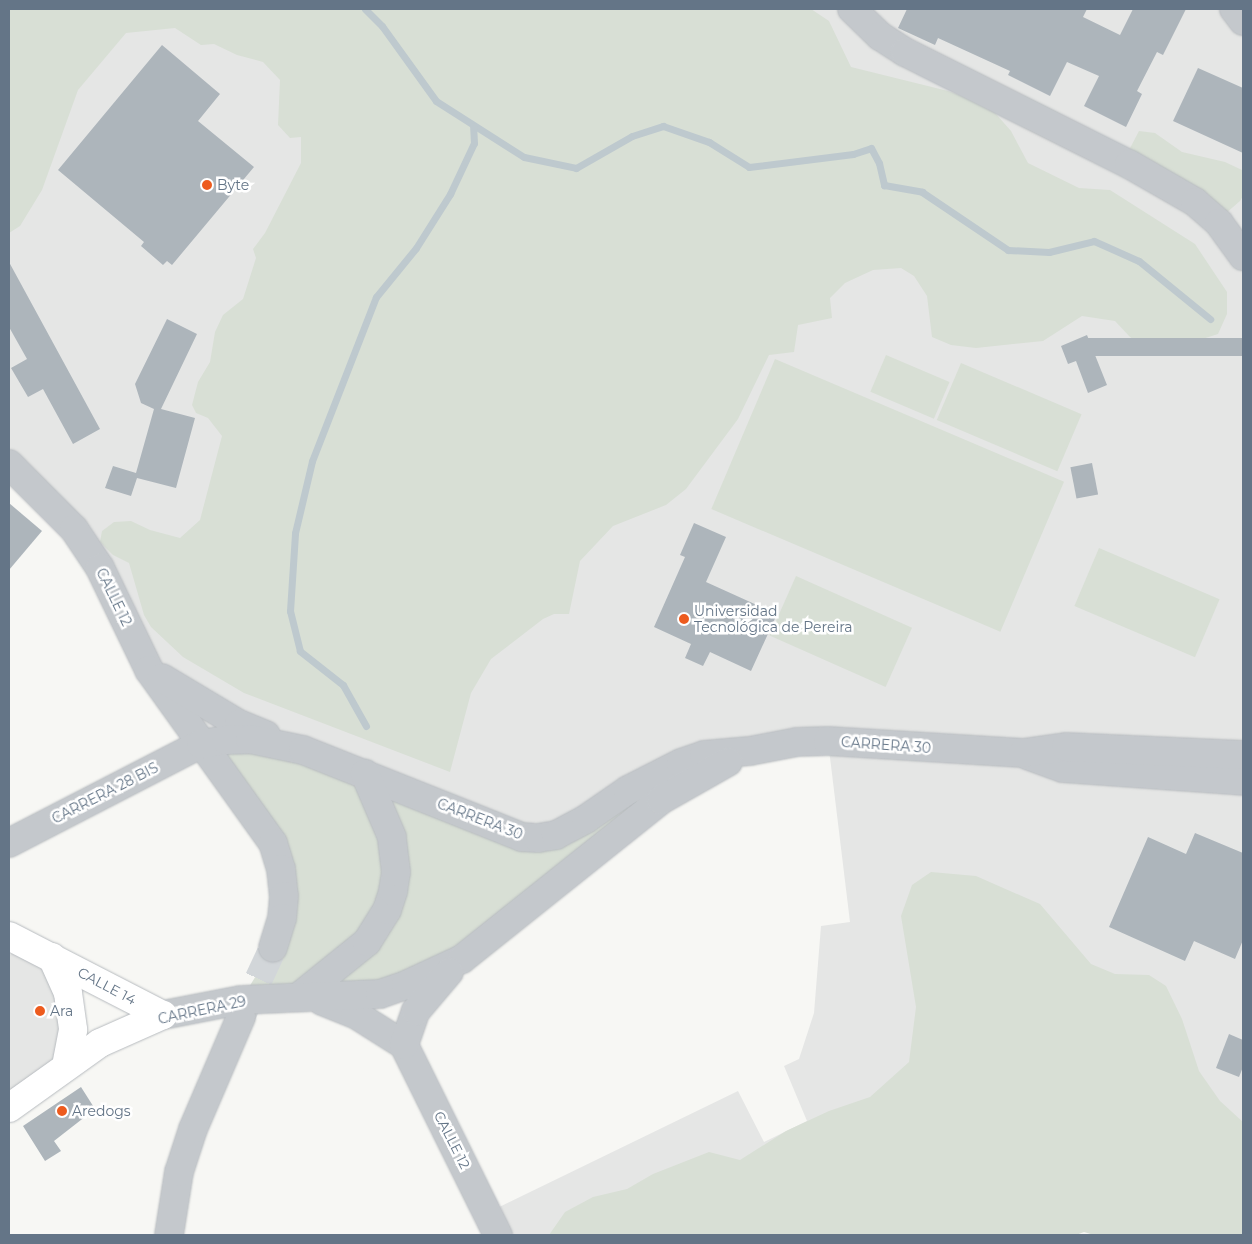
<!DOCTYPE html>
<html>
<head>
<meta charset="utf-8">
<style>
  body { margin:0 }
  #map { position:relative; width:1252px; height:1244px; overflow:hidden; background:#f7f7f4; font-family:Montserrat,sans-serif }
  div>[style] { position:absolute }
  .built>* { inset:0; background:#e5e6e5 }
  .green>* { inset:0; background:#d8dfd5; transform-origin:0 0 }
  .stream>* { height:7px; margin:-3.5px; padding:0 3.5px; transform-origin:3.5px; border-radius:3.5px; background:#bec9ce }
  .building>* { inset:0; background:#adb5bb; transform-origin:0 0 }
  .minor-tunnel>* { height:28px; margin-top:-14px; transform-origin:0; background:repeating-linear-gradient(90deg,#d2d6d9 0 28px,transparent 0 42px) }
  .roads { filter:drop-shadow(0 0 1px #b7bbbf) drop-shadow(0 0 1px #b7bbbf) }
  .minor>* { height:28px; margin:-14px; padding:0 14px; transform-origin:14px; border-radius:14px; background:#c4c8cc }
  .major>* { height:28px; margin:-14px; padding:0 14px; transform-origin:14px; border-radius:14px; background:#fff }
  .dots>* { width:14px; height:14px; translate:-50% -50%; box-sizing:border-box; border:2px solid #fff; border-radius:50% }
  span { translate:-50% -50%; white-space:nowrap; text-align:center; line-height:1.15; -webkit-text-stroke:5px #fff; paint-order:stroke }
  .poi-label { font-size:14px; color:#647587 }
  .left { translate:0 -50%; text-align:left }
  .street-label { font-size:14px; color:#647587 }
  .frame { position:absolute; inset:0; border:10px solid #647587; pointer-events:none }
</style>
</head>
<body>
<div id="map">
  <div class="built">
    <i style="clip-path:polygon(9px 9px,1243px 9px,1243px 1235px,1104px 1211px,1057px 1235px,498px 1235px,489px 1212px,738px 1091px,764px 1142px,807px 1121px,784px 1066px,799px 1059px,814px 1013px,821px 926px,850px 922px,828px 741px,797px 742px,556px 835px,201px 744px,100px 568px,9px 464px)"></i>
    <i style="clip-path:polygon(22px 943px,52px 957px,66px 1066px,9px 1108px,9px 956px)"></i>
  </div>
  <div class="green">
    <i style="clip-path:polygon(9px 9px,811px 9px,829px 21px,851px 67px,948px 91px,989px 106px,1011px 131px,1028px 163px,1079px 188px,1110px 190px,1195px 244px,1227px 292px,1227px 314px,1218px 334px,1156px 354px,1130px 337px,1115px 321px,1082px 316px,1043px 341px,976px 348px,951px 345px,932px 337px,927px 296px,914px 276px,901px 268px,873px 270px,845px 283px,830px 298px,832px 318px,798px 325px,794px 352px,769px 355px,738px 419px,686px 489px,666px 505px,613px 526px,580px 561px,569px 614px,554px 614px,543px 619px,491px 659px,471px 693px,450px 772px,244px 693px,183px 657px,151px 627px,144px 615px,129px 563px,113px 555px,100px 542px,102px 531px,114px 522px,131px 521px,150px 530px,180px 538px,200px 520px,222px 436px,208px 418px,196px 413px,192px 405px,198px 382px,210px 362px,215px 332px,223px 315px,243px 299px,256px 258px,253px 249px,265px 233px,301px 163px,301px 137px,290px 138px,278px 125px,280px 80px,263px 62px,237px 55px,214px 44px,201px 45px,175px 28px,126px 33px,78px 90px,42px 190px,20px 226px,9px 233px)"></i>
    <i style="clip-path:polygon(1139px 131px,1155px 133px,1182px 152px,1225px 162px,1242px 170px,1243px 196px,1240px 201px,1225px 214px,1128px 152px)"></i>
    <i style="left:886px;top:355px;width:69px;height:40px;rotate:23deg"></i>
    <i style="left:775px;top:359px;width:314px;height:163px;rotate:23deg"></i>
    <i style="left:961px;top:363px;width:131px;height:62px;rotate:23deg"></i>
    <i style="left:1099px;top:548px;width:131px;height:63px;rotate:23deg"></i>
    <i style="left:796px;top:576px;width:127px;height:65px;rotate:24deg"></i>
    <i style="clip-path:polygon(250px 739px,522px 837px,704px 755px,406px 985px,241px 1000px,273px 948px,281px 869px,201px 744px)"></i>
    <i style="clip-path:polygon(931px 872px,976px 876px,1040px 904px,1091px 964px,1115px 974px,1149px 975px,1166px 986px,1182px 1019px,1199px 1071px,1220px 1101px,1243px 1122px,1243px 1235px,1094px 1235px,1084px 1232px,1076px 1235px,549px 1235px,565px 1212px,593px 1197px,627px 1189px,653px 1174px,709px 1152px,740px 1160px,786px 1131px,829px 1111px,870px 1097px,909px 1062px,916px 1007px,901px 916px,912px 885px)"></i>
  </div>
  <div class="stream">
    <i style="left:365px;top:9px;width:24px;rotate:45deg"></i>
    <i style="left:382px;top:26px;width:92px;rotate:54.2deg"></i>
    <i style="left:436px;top:101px;width:104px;rotate:32.5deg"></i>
    <i style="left:524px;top:157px;width:53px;rotate:11.9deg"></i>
    <i style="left:576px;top:168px;width:64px;rotate:-29.7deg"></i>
    <i style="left:632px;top:136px;width:33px;rotate:-18deg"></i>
    <i style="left:663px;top:126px;width:49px;rotate:19.2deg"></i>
    <i style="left:709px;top:142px;width:47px;rotate:32deg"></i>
    <i style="left:749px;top:167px;width:105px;rotate:-7.1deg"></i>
    <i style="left:853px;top:154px;width:19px;rotate:-18deg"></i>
    <i style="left:871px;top:148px;width:17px;rotate:62deg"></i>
    <i style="left:879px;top:163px;width:23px;rotate:77deg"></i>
    <i style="left:884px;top:185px;width:39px;rotate:10deg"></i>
    <i style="left:922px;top:192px;width:104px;rotate:34deg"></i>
    <i style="left:1008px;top:250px;width:41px;rotate:2.8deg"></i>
    <i style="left:1049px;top:252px;width:46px;rotate:-13.7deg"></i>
    <i style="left:1094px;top:241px;width:49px;rotate:24deg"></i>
    <i style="left:1139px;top:261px;width:92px;rotate:39.2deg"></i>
    <i style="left:366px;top:726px;width:47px;rotate:-119.3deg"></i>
    <i style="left:343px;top:685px;width:55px;rotate:-141.7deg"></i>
    <i style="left:300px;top:651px;width:41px;rotate:-104deg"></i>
    <i style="left:290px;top:611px;width:78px;rotate:-86.3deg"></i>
    <i style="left:295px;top:533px;width:74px;rotate:-76.7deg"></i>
    <i style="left:312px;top:461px;width:176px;rotate:-68.7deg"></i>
    <i style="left:376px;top:297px;width:63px;rotate:-50.8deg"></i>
    <i style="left:416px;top:248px;width:64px;rotate:-57.8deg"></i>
    <i style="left:450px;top:194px;width:56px;rotate:-64.8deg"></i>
    <i style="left:474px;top:143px;width:17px;rotate:-93deg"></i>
  </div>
  <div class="building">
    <i style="clip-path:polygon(907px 9px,1087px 9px,1083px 17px,1120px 35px,1133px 9px,1186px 9px,1163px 55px,1157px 52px,1137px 91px,1142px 94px,1126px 127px,1084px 106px,1099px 76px,1067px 62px,1050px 96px,1008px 75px,1010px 71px,938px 38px,935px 45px,898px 28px)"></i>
    <i style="clip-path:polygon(162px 45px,220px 94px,198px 121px,254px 167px,172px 265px,167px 261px,163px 265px,141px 246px,144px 242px,58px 170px)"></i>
    <i style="clip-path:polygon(1198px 68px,1243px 88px,1243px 153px,1173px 121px)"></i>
    <i style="clip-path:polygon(9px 262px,100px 429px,73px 444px,43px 389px,28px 397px,11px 368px,27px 359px,9px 327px)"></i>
    <i style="clip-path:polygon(167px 319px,197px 334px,161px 409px,195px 418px,176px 488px,137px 478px,131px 496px,105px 488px,113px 466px,136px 473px,154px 409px,141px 403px,135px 384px)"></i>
    <i style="clip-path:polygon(1087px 335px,1107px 385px,1088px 393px,1076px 361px,1068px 364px,1061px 346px)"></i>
    <i style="left:1243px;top:338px;width:18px;height:161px;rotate:90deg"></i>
    <i style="left:1092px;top:463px;width:32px;height:22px;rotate:79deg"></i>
    <i style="clip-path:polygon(9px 503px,42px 531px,9px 570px)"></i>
    <i style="clip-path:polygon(694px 523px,726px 537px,706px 582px,777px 614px,751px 671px,710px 652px,703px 666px,685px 658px,691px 644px,654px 627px,685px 557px,680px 555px)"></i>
    <i style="clip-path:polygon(1195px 833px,1243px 853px,1243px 940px,1235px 959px,1194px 941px,1185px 961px,1109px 927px,1148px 837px,1186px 854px)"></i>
    <i style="clip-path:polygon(1229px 1034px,1243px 1040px,1243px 1067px,1239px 1077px,1216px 1068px)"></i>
    <i style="clip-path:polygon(81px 1087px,95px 1109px,54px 1141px,61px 1151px,45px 1161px,23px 1126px)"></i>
  </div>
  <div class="minor-tunnel">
    <i style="left:241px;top:1017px;width:76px;rotate:-65.1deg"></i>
  </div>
  <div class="roads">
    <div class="minor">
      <i style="left:852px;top:9px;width:39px;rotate:44deg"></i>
      <i style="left:880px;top:36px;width:30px;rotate:33deg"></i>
      <i style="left:905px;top:52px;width:250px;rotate:26.6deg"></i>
      <i style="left:1129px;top:164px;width:76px;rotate:29.9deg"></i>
      <i style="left:1195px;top:202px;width:32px;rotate:41deg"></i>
      <i style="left:1219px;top:223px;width:41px;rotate:54deg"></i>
      <i style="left:1234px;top:9px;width:15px;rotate:53deg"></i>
      <i style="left:9px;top:464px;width:92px;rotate:45deg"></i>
      <i style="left:74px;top:529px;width:47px;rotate:56.3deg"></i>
      <i style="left:100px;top:568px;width:113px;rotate:64.3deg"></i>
      <i style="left:149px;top:670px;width:213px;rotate:54.4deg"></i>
      <i style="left:273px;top:843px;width:27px;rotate:73deg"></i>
      <i style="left:281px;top:869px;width:27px;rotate:84deg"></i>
      <i style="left:284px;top:896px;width:22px;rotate:95deg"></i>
      <i style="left:282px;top:918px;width:31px;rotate:107deg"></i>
      <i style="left:162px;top:678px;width:90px;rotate:30.9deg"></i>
      <i style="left:239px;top:724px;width:29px;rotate:22deg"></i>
      <i style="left:1027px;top:755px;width:38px;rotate:20deg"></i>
      <i style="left:1063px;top:768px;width:180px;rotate:4.1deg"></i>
      <i style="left:9px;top:843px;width:216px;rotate:-27.3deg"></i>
      <i style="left:201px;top:744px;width:25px;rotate:-9deg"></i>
      <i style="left:226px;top:740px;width:24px;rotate:-2deg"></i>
      <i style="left:250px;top:739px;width:54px;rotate:11.7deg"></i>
      <i style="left:303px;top:750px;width:236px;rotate:21.7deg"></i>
      <i style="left:522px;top:837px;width:16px;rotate:4deg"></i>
      <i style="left:538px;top:838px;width:18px;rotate:-9deg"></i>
      <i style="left:556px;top:835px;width:34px;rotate:-28deg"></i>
      <i style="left:586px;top:819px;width:51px;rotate:-34.6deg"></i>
      <i style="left:628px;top:790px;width:59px;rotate:-27deg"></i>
      <i style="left:681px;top:763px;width:24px;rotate:-19deg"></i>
      <i style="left:704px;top:755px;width:46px;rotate:-5deg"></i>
      <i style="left:750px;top:751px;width:48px;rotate:-10.8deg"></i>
      <i style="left:797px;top:742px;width:31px;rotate:-2deg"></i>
      <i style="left:828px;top:741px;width:195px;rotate:3.5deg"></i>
      <i style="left:1023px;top:753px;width:43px;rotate:-7.9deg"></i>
      <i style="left:1066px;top:747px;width:177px;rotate:2.6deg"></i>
      <i style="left:300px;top:996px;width:86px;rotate:-38.9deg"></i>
      <i style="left:367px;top:942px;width:38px;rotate:-58deg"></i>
      <i style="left:387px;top:910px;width:20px;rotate:-72deg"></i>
      <i style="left:393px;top:891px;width:19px;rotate:-81deg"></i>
      <i style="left:396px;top:872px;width:35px;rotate:-97deg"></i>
      <i style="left:392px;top:837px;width:69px;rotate:-113.2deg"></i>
      <i style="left:322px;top:1001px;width:35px;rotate:22deg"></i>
      <i style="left:355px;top:1014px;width:58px;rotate:32.3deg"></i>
      <i style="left:404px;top:1045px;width:212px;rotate:63.7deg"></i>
      <i style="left:163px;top:1015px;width:79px;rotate:-10.9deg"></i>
      <i style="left:241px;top:1000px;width:139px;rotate:-2.5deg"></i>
      <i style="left:380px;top:994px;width:28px;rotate:-19deg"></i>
      <i style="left:406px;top:985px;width:62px;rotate:-24.9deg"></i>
      <i style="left:462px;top:959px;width:255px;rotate:-38.6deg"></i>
      <i style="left:661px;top:800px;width:77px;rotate:-29.6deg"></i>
      <i style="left:404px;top:1045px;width:36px;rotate:-71deg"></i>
      <i style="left:416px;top:1011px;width:51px;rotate:-49.8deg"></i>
      <i style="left:169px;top:1235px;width:64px;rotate:-81deg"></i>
      <i style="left:179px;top:1172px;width:45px;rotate:-72deg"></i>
      <i style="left:193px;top:1129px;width:122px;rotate:-66.8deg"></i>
    </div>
    <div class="major">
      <i style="left:9px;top:936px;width:173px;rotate:27.2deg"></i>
      <i style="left:52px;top:957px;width:39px;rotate:66deg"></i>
      <i style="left:68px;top:993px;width:37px;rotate:82deg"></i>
      <i style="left:73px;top:1030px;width:37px;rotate:101deg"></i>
      <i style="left:9px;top:1108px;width:112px;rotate:-35.5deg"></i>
      <i style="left:100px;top:1043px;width:69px;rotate:-24deg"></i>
    </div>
  </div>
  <div class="dots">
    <i style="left:207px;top:185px;background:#ed5b1e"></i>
    <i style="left:684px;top:619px;background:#ed5b1e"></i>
    <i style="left:40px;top:1011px;background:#ed5b1e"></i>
    <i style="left:62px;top:1111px;background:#ed5b1e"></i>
  </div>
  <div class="poi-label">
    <span class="left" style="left:217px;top:185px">Byte</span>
    <span class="left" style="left:694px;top:619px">Universidad<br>Tecnológica de Pereira</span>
    <span class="left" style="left:50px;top:1011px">Ara</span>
    <span class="left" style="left:72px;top:1111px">Aredogs</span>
  </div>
  <div class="street-label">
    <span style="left:114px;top:597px;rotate:64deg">CALLE 12</span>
    <span style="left:886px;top:745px;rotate:4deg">CARRERA 30</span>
    <span style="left:105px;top:793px;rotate:-27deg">CARRERA 28 BIS</span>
    <span style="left:480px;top:819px;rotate:21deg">CARRERA 30</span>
    <span style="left:107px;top:986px;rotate:28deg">CALLE 14</span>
    <span style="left:202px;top:1010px;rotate:-12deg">CARRERA 29</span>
    <span style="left:452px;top:1140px;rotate:63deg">CALLE 12</span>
  </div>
  <div class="frame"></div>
</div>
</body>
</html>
